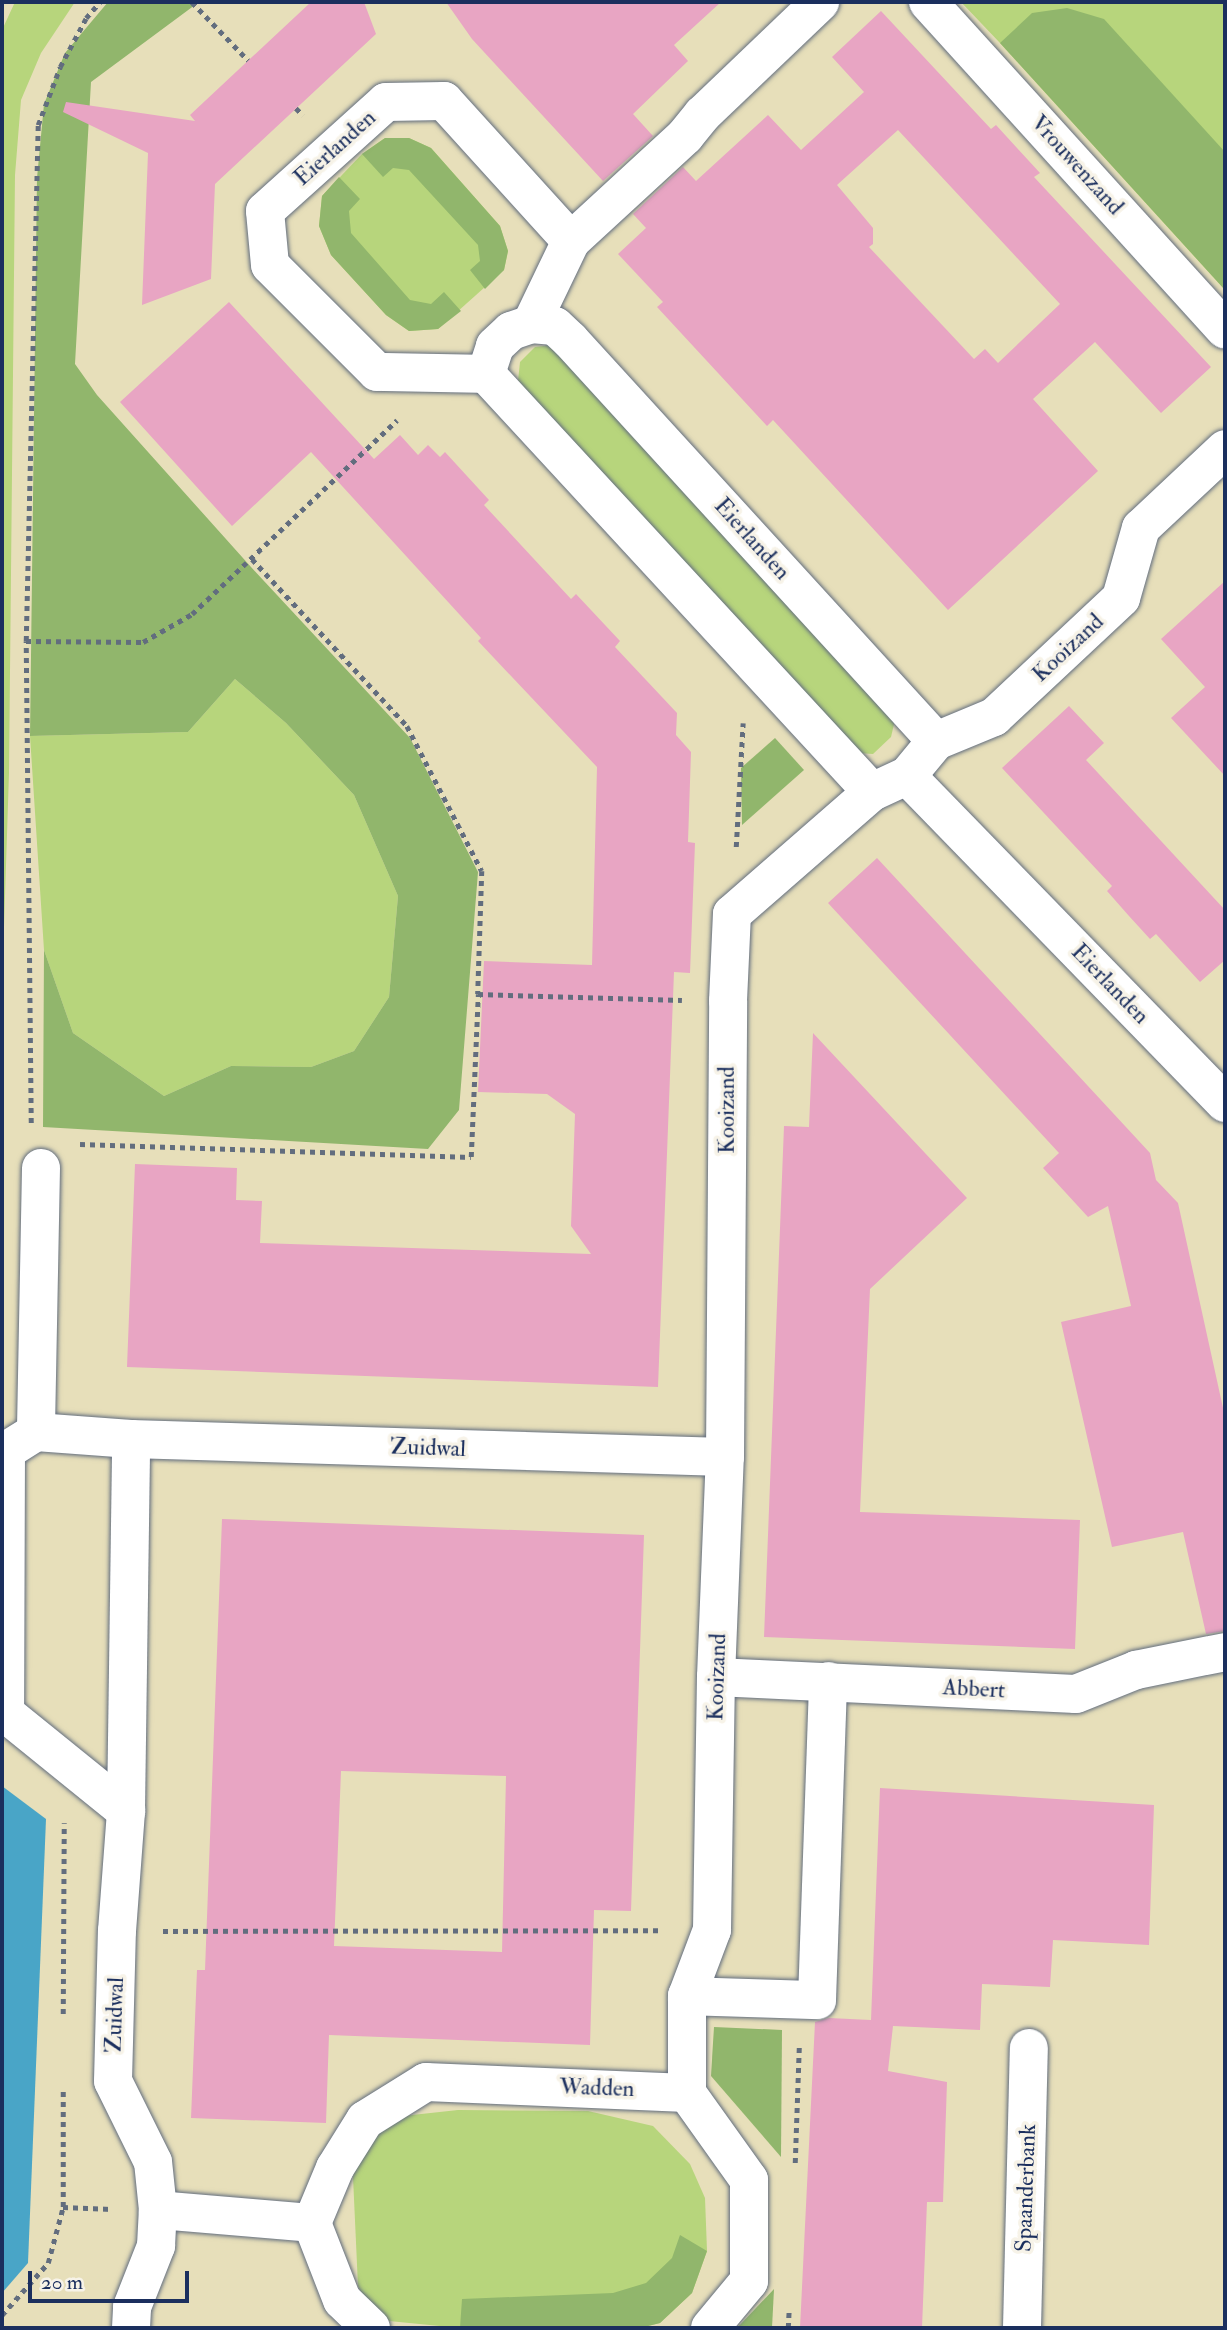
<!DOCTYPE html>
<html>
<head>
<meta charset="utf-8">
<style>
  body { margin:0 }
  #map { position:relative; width:1227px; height:2330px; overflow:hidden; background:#e7dfba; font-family:"IM FELL Double Pica",serif }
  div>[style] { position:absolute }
  .green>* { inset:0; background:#b7d57c }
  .forest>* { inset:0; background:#91b66c }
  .water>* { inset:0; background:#49a5c7 }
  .building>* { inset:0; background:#e8a5c3 }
  .path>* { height:4.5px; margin-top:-2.25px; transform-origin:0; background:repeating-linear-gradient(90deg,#626d7e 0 5px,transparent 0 10px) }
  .roads { filter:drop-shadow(0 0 2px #626d7e) drop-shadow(0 0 2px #626d7e) }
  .street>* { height:38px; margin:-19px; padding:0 19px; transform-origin:19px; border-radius:19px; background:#fff }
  span { translate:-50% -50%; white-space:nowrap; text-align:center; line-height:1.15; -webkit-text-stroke:7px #f7f3e8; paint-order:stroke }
  .street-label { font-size:23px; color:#1b2f5e }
  .frame { position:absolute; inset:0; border:4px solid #1b2f5e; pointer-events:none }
  .scale { position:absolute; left:28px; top:2271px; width:161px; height:32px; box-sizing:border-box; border:4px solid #1b2f5e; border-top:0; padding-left:9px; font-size:21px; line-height:24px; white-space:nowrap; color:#1b2f5e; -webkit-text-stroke:5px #f7f3e8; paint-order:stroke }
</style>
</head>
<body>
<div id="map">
  <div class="green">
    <i style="clip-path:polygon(15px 2px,75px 2px,41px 53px,21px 100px,15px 175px,9px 773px,2px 989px,2px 30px)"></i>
    <i style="clip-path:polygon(961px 2px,1225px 2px,1225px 290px,1000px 43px)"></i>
    <i style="clip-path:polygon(385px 138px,409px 138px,431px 148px,500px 226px,508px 251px,504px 270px,438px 329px,409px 331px,386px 315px,331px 255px,319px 226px,322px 196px,362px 154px)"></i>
    <i style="clip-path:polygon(552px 345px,895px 720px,891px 737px,873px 754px,858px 753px,518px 381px,520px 362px,535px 347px)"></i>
    <i style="clip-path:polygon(235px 679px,286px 723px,354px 795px,398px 896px,389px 997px,354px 1051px,311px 1067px,231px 1066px,164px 1096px,73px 1033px,44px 950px,30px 736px,188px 732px)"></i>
    <i style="clip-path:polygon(458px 2110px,588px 2111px,653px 2126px,690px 2164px,705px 2198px,707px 2251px,692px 2293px,660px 2323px,640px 2328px,460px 2328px,389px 2321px,368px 2306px,358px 2286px,353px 2177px,358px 2157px,381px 2126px,403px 2116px)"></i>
  </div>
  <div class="forest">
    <i style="clip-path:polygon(108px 2px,199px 2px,91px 82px,75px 364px,97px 395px,251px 567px,410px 738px,478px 872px,459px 1110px,428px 1149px,43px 1127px,44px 950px,73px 1033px,164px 1096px,231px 1066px,311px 1067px,354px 1051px,389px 997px,398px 896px,354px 795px,286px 723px,235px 679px,188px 732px,30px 736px,37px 178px,44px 104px,65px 53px)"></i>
    <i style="clip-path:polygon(1067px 8px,1104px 19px,1225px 152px,1225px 290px,1000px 43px,1032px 13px)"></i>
    <i style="clip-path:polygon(385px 138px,409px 138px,431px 148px,500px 226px,508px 251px,504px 270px,485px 289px,470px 270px,480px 261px,478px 245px,409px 170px,393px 168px,383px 177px,362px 154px)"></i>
    <i style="clip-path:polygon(339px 177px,360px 199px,349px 211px,351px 233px,410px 300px,431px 304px,444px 292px,461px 311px,438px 329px,409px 331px,386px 315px,331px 255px,319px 226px,322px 196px)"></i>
    <i style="clip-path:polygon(775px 738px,804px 770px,742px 825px,741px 768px)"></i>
    <i style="clip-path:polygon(714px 2027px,782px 2030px,781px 2157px,711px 2076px)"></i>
    <i style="clip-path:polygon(680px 2235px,707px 2251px,692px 2293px,660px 2323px,640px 2328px,460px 2328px,462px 2299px,613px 2293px,646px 2283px,672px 2258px)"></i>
    <i style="clip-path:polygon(774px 2289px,772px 2328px,737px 2328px)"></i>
  </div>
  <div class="water">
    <i style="clip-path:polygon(2px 1786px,46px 1819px,28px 2263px,2px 2293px)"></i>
  </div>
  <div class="building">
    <i style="clip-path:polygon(311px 2px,364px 2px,376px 34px,215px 184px,211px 279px,142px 305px,148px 153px,63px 112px,66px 102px,195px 121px,190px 115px)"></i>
    <i style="clip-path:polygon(446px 2px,721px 2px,674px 45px,688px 61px,633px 114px,653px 136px,603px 181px,472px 39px)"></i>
    <i style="clip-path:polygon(evenodd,881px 11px,991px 129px,996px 125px,1017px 148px,1040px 173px,1034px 177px,1211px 367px,1161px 413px,1095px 342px,1033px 399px,1098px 471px,948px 610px,773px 420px,767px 426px,657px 307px,663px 302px,618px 254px,646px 228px,633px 214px,683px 167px,696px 181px,768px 115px,801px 150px,864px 92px,832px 57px,881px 11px,898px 130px,1060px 304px,998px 363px,985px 349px,974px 359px,869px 247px,873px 244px,873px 228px,837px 185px,898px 130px)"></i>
    <i style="clip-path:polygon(229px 302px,374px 459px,400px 435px,418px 455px,428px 445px,440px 457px,445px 452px,489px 500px,484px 505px,571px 599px,576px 594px,620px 641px,615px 647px,677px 713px,676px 735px,691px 752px,688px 842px,695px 843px,690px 973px,674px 972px,658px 1387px,127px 1367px,135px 1164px,237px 1168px,236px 1200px,262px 1201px,260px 1243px,591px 1254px,571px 1226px,575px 1114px,547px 1094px,478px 1092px,484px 961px,592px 965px,597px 767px,478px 641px,481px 638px,311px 452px,232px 526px,120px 402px)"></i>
    <i style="clip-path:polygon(1225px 581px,1225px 776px,1171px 718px,1205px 687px,1161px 639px)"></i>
    <i style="clip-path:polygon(1069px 706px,1104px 743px,1086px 760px,1225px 910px,1225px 960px,1200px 982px,1156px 934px,1150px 939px,1129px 916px,1107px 891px,1112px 886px,1002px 768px)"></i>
    <i style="clip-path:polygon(877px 858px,1150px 1153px,1156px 1180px,1178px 1203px,1225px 1417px,1225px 1631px,1206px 1634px,1183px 1532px,1112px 1547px,1061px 1322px,1131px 1306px,1108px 1206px,1088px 1217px,1043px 1168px,1059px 1153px,828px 903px)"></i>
    <i style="clip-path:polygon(813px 1033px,967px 1198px,870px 1289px,860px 1512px,1080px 1520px,1075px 1649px,764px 1637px,784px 1126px,809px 1127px)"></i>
    <i style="clip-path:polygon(evenodd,222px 1519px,644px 1535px,631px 1911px,594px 1910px,590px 2045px,329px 2035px,326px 2123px,191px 2118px,197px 1970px,205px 1970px,222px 1519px,341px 1771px,506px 1776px,502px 1952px,334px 1946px,341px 1771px)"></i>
    <i style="clip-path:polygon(880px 1788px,1154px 1805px,1149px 1945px,1053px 1940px,1050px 1987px,982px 1984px,980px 2030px,893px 2026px,888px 2071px,947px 2082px,943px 2202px,927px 2202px,922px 2328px,800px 2328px,815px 2022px,829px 2018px,871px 2020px)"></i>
  </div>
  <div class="path">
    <i style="left:192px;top:2px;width:81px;rotate:46deg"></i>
    <i style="left:296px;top:108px;width:10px;rotate:45deg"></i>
    <i style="left:252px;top:559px;width:228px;rotate:47.1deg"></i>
    <i style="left:407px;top:726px;width:163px;rotate:62.7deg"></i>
    <i style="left:482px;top:871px;width:123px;rotate:91.9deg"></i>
    <i style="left:26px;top:641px;width:117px;rotate:0.5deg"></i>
    <i style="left:143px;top:642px;width:56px;rotate:-29.7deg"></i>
    <i style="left:192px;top:614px;width:282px;rotate:-43.4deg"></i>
    <i style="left:736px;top:847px;width:124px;rotate:-86.8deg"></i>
    <i style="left:31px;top:1123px;width:482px;rotate:-90.6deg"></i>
    <i style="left:26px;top:641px;width:516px;rotate:-88.67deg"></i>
    <i style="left:38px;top:125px;width:62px;rotate:-69.2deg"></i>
    <i style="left:60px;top:67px;width:55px;rotate:-62deg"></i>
    <i style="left:86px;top:18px;width:21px;rotate:-49deg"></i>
    <i style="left:80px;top:1144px;width:391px;rotate:1.9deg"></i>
    <i style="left:471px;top:1157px;width:163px;rotate:-87.5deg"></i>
    <i style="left:478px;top:994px;width:204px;rotate:1.7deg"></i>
    <i style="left:163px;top:1931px;width:499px;rotate:-0.1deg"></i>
    <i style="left:63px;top:2014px;width:191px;rotate:-89.7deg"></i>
    <i style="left:795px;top:2163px;width:117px;rotate:-88deg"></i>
    <i style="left:63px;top:2207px;width:118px;rotate:-90deg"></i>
    <i style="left:2px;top:2315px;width:69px;rotate:-48.5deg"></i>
    <i style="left:48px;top:2263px;width:58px;rotate:-75deg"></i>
    <i style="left:63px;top:2207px;width:49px;rotate:2.3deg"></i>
    <i style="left:788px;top:2328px;width:20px;rotate:-87deg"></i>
  </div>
  <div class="roads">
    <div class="street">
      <i style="left:928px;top:2px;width:442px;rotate:47.8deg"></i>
      <i style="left:571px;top:241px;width:155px;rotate:-42.6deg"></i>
      <i style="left:685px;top:136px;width:28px;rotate:-51deg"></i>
      <i style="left:703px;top:114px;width:162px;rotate:-43.7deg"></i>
      <i style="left:486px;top:374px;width:109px;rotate:-178.9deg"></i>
      <i style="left:377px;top:372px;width:151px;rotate:-135deg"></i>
      <i style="left:270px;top:265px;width:54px;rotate:-95.3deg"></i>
      <i style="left:265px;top:211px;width:163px;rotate:-42deg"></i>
      <i style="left:386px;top:102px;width:58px;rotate:-1deg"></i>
      <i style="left:444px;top:101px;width:189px;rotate:47.8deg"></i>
      <i style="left:571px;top:241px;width:92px;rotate:115.7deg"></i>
      <i style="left:907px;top:776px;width:456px;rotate:45.8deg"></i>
      <i style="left:872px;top:792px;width:569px;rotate:-132.72deg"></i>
      <i style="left:486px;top:374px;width:29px;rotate:-72deg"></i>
      <i style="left:495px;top:346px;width:22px;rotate:-43deg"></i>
      <i style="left:511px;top:331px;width:21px;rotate:-19deg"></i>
      <i style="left:531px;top:324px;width:24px;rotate:5deg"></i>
      <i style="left:555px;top:326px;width:21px;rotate:43deg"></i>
      <i style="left:570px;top:340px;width:543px;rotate:47.61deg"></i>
      <i style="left:41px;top:1168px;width:264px;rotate:91.1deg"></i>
      <i style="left:36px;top:1432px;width:36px;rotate:148deg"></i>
      <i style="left:6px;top:1451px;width:262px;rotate:90.2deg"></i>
      <i style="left:5px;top:1713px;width:156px;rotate:39deg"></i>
      <i style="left:36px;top:1432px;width:95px;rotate:4.2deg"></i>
      <i style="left:131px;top:1439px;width:594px;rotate:1.74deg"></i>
      <i style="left:716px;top:1677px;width:360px;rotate:2.7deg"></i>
      <i style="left:1076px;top:1694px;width:65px;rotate:-21.8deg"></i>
      <i style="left:1136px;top:1670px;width:91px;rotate:-11.4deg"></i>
      <i style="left:687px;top:1996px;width:130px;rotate:1.8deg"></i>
      <i style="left:817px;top:2000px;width:319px;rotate:-88deg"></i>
      <i style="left:687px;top:2093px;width:97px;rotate:-90deg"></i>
      <i style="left:687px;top:1996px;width:71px;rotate:-69.3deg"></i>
      <i style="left:712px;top:1930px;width:253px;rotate:-89.1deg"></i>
      <i style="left:716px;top:1677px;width:220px;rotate:-87.7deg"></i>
      <i style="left:725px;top:1457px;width:456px;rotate:-89.6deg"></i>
      <i style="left:728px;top:1001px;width:87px;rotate:-87.4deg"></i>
      <i style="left:732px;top:914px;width:186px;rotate:-41.1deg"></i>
      <i style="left:872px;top:792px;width:38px;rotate:-25deg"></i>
      <i style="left:907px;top:776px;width:45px;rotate:-50.4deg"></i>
      <i style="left:936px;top:741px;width:63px;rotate:-22.5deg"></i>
      <i style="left:994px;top:717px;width:174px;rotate:-43.1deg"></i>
      <i style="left:1121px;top:598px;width:73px;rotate:-74.1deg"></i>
      <i style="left:1141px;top:528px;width:115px;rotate:-43.2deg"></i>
      <i style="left:687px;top:2093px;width:107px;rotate:54.5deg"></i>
      <i style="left:749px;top:2180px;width:101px;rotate:90deg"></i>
      <i style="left:749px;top:2281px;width:61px;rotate:129.7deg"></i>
      <i style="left:158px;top:2210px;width:155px;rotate:4.8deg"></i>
      <i style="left:131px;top:2328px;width:21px;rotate:-87deg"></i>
      <i style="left:132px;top:2307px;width:66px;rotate:-68.5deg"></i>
      <i style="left:156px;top:2246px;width:36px;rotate:-87deg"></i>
      <i style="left:158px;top:2210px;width:48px;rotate:-95.9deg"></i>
      <i style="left:153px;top:2162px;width:90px;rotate:-116.3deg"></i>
      <i style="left:113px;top:2081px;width:150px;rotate:-88.5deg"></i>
      <i style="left:117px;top:1931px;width:120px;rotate:-85.7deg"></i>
      <i style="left:126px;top:1811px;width:372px;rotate:-89.2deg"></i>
      <i style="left:371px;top:2328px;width:40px;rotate:-136deg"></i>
      <i style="left:342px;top:2300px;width:83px;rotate:-111.3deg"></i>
      <i style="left:312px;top:2223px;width:60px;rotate:-67.3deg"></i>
      <i style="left:335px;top:2168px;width:57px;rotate:-58deg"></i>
      <i style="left:365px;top:2120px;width:72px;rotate:-31.9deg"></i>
      <i style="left:426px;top:2082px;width:261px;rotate:2.4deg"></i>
      <i style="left:1022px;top:2328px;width:280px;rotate:-88.6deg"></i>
    </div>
  </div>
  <div class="street-label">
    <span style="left:335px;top:148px;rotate:-42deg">Eierlanden</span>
    <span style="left:1077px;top:165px;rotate:48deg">Vrouwenzand</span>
    <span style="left:752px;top:539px;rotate:48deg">Eierlanden</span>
    <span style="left:1068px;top:648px;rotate:-43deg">Kooizand</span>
    <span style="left:1110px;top:984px;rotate:46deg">Eierlanden</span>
    <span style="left:727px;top:1110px;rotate:-90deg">Kooizand</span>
    <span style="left:428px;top:1448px;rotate:2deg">Zuidwal</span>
    <span style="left:717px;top:1677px;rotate:-88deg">Kooizand</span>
    <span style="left:974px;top:1689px;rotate:3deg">Abbert</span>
    <span style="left:115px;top:2015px;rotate:-88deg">Zuidwal</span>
    <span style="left:597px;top:2088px;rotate:2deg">Wadden</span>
    <span style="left:1026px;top:2188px;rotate:-88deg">Spaanderbank</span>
  </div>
  <div class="frame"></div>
  <div class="scale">20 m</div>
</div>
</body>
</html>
